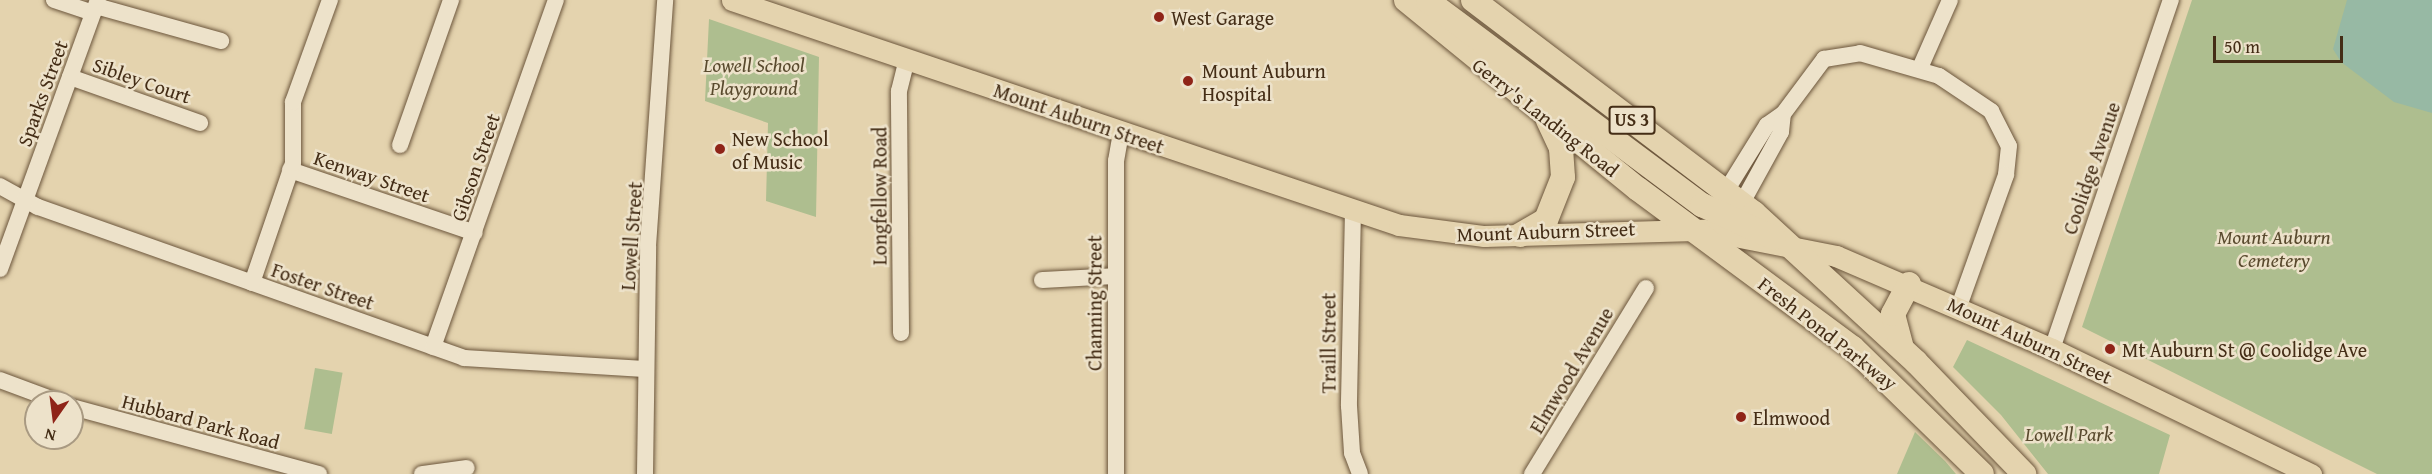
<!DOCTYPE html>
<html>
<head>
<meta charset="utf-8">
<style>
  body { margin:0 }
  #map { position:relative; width:2432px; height:474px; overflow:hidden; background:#e4d3ae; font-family:"Gentium Book Plus",serif }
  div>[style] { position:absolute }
  .green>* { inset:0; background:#aebe8f; transform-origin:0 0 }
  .water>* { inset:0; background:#97b9a4 }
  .roads { filter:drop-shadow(0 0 2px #6c563c) drop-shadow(0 0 2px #6c563c) }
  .minor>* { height:16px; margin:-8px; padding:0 8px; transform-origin:8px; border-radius:8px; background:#ede2ca }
  .major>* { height:21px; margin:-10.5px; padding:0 10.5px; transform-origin:10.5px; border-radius:10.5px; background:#e4d3ae }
  .highway>* { height:24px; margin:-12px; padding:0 12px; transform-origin:12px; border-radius:12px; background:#e4d3ae }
  .dots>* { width:16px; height:16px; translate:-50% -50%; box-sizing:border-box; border:3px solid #ede2ca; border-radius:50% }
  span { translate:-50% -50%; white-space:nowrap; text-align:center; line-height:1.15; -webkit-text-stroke:5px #ede2ca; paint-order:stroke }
  .shield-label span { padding:2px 4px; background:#ede2ca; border:2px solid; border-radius:4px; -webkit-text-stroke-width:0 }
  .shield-label { font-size:18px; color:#442d16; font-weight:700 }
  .poi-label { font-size:20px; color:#442d16 }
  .left { translate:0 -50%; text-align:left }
  .park-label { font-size:20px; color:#594a2e; font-style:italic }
  .street-label { font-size:20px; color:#442d16 }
  .north { position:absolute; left:24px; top:390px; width:60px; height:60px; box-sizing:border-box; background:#ede2ca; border:2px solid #a99a82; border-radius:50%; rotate:194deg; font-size:16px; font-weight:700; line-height:24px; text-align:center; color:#442d16 }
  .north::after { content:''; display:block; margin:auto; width:21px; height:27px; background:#8f2418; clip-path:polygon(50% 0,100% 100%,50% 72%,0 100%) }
  .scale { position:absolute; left:2213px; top:36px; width:130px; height:27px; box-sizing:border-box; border:3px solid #442d16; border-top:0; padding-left:8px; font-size:18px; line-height:21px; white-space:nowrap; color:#442d16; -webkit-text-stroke:4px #ede2ca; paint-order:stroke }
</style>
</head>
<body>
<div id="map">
  <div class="green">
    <i style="clip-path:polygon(2192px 0,2432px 0,2432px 474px,2377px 474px,2082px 327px)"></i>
    <i style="clip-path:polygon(709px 19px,819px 57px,816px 217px,766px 201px,768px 123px,705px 101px)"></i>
    <i style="clip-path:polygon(1967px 340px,2170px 435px,2159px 474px,2048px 474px,2001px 415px,1953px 367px)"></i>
    <i style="left:315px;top:368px;width:28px;height:62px;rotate:10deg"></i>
    <i style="clip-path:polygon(1915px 432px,1945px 461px,1956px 474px,1897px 474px)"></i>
  </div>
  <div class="water">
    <i style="clip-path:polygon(2347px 0,2432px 0,2432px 113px,2394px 102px,2341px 62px,2333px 49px)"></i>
  </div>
  <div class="roads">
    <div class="minor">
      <i style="left:54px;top:0;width:41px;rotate:18.4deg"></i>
      <i style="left:96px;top:6px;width:130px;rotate:15.6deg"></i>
      <i style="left:1920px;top:68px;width:74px;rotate:-66.2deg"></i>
      <i style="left:70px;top:77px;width:138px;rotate:19.5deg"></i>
      <i style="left:400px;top:145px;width:154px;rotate:-70.6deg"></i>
      <i style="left:290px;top:170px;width:195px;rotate:18.8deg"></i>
      <i style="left:0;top:186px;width:43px;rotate:28.9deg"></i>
      <i style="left:38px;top:207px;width:452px;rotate:19.5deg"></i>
      <i style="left:464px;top:358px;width:181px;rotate:3.5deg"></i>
      <i style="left:1726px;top:191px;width:78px;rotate:-58.2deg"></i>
      <i style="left:1767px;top:125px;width:19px;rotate:-35deg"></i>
      <i style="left:1742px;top:203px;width:81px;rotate:-61.2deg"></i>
      <i style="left:1781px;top:132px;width:18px;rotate:-84deg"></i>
      <i style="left:1783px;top:114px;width:69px;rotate:-53.3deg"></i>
      <i style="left:1824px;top:59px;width:36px;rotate:-9deg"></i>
      <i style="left:1860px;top:53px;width:82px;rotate:16.2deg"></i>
      <i style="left:1939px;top:76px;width:63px;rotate:33.9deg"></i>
      <i style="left:1991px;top:111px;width:39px;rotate:63deg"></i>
      <i style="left:2009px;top:146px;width:29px;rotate:96deg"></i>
      <i style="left:2006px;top:175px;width:139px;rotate:109.7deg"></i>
      <i style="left:1353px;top:210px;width:196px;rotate:91.2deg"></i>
      <i style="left:1349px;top:406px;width:47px;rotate:86.3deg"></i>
      <i style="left:1352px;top:453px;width:22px;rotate:69deg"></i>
      <i style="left:0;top:269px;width:286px;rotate:-70deg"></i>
      <i style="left:1042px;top:280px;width:73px;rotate:-3.1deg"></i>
      <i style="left:252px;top:283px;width:127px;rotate:-71.1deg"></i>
      <i style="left:293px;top:163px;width:61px;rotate:-90deg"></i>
      <i style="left:293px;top:102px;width:109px;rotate:-70.1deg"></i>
      <i style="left:901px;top:333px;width:242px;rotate:-90.5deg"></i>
      <i style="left:899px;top:91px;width:33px;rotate:-76deg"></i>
      <i style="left:433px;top:347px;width:368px;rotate:-70.5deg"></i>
      <i style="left:2052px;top:349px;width:369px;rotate:-71.2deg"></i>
      <i style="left:0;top:380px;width:63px;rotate:20.4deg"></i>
      <i style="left:72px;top:407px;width:256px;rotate:15.2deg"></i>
      <i style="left:422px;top:474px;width:45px;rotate:-7.6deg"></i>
      <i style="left:645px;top:474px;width:228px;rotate:-89.2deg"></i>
      <i style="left:648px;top:246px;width:247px;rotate:-86deg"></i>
      <i style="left:1116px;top:474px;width:313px;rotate:-90deg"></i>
      <i style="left:1116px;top:161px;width:29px;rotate:-80deg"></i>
      <i style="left:1532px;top:474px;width:218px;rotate:-58.5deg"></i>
    </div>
    <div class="major">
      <i style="left:732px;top:0;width:704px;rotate:18.64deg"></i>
      <i style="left:1399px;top:225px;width:86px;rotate:7.4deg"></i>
      <i style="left:1484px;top:236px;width:220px;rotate:-1.6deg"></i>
      <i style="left:1704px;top:230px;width:135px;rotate:11.1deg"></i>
      <i style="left:1836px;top:256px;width:235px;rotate:23.3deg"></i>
      <i style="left:2052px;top:349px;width:288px;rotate:25.8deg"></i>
    </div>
    <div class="highway">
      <i style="left:1406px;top:0;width:299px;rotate:39.2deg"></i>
      <i style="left:1638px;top:189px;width:267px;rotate:36.5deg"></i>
      <i style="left:1853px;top:348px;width:180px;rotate:44.3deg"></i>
      <i style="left:1473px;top:0;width:353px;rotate:37.2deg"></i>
      <i style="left:1754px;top:213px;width:220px;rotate:42.6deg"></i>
      <i style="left:1916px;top:362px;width:156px;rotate:46deg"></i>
      <i style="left:1428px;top:1px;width:342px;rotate:36.7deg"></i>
      <i style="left:1702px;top:205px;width:79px;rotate:24.6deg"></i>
      <i style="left:1520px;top:235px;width:30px;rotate:-30deg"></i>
      <i style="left:1546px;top:220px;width:46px;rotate:-68.4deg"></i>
      <i style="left:1563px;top:177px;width:29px;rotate:-94deg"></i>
      <i style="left:1561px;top:148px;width:31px;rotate:-115deg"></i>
      <i style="left:1902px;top:348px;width:35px;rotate:-105deg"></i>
      <i style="left:1893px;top:314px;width:34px;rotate:-62deg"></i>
    </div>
  </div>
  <div class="dots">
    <i style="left:1159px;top:17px;background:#8f2418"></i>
    <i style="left:1188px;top:81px;background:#8f2418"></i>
    <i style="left:720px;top:149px;background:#8f2418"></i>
    <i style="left:2110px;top:349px;background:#8f2418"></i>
    <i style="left:1741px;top:417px;background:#8f2418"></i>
  </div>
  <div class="shield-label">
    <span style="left:1632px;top:120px">US 3</span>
  </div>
  <div class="poi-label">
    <span class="left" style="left:1171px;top:17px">West Garage</span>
    <span class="left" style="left:1202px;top:82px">Mount Auburn<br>Hospital</span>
    <span class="left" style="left:732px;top:150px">New School<br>of Music</span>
    <span class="left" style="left:2122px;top:349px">Mt Auburn St @ Coolidge Ave</span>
    <span class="left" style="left:1753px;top:417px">Elmwood</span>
  </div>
  <div class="park-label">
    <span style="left:754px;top:76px">Lowell School<br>Playground</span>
    <span style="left:2274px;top:248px">Mount Auburn<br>Cemetery</span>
    <span style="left:2069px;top:433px">Lowell Park</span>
  </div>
  <div class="street-label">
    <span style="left:142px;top:80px;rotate:19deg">Sibley Court</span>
    <span style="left:42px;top:93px;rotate:-70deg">Sparks Street</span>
    <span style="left:1546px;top:117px;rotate:38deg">Gerry's Landing Road</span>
    <span style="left:1079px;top:118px;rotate:19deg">Mount Auburn Street</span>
    <span style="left:475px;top:167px;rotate:-71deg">Gibson Street</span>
    <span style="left:2091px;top:168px;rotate:-71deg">Coolidge Avenue</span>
    <span style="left:372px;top:176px;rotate:19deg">Kenway Street</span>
    <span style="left:879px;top:196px;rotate:-90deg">Longfellow Road</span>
    <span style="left:1546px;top:231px;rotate:-2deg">Mount Auburn Street</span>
    <span style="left:631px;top:236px;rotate:-86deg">Lowell Street</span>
    <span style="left:323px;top:286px;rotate:19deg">Foster Street</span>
    <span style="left:1094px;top:303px;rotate:-90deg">Channing Street</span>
    <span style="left:1828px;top:333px;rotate:38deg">Fresh Pond Parkway</span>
    <span style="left:2030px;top:340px;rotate:25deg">Mount Auburn Street</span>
    <span style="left:1328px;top:343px;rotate:-90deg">Traill Street</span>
    <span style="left:1571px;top:370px;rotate:-59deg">Elmwood Avenue</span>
    <span style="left:201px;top:421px;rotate:15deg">Hubbard Park Road</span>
  </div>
  <div class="north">N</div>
  <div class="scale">50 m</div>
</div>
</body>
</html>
